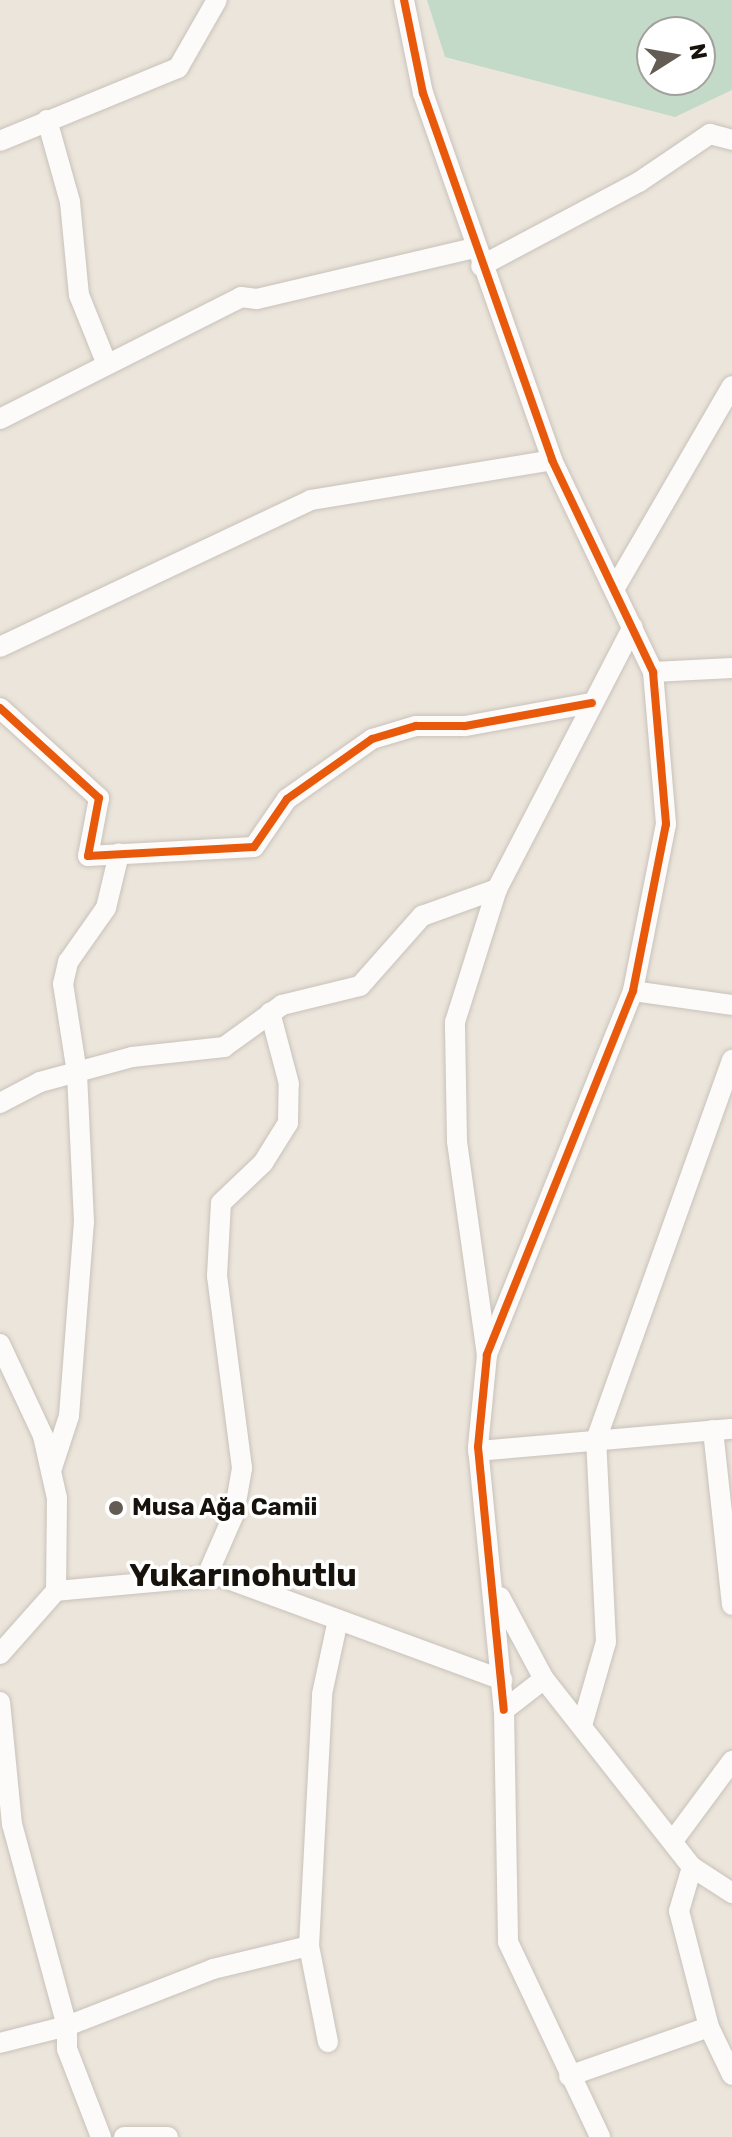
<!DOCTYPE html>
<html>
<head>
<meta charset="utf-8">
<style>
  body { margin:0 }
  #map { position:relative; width:732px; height:2137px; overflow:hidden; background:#ece5db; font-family:Rubik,sans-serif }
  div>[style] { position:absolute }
  .green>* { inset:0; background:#c3dac8 }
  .roads { filter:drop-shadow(0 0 2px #c8c2bb) drop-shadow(0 0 2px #c8c2bb) }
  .street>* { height:20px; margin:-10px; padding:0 10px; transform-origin:10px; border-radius:10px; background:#fcfbfa }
  .cycleway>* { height:8px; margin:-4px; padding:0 4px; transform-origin:4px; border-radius:4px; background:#e8590c }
  .dots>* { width:22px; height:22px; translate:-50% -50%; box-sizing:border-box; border:4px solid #fff; border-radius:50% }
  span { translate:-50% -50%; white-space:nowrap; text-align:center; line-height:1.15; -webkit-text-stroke:7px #fff; paint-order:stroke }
  .poi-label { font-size:24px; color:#17130c; font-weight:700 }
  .left { translate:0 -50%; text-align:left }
  .district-label { font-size:32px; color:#17130c; font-weight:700 }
  .north { position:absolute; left:636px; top:16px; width:80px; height:80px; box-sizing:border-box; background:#fff; border:2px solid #a2a19e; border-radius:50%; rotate:79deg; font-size:22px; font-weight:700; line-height:32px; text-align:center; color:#17130c }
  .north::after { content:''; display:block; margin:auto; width:28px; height:36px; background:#625c54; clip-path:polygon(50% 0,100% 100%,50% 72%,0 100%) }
</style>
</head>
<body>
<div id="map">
  <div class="green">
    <i style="clip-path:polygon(evenodd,427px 0,732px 0,732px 90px,675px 117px,445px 57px,427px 0,652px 32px,700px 32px,700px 80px,652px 80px,652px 32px)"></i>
  </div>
  <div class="roads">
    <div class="street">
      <i style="left:404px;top:0;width:95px;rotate:78.5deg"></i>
      <i style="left:423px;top:93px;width:389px;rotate:70.6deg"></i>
      <i style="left:552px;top:460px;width:235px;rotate:64.5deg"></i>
      <i style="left:653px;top:672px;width:153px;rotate:85.1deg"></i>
      <i style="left:666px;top:824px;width:170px;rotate:101.2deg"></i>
      <i style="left:633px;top:991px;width:392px;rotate:111.9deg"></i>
      <i style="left:487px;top:1355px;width:92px;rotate:95.6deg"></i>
      <i style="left:478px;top:1447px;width:264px;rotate:84.4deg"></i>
      <i style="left:47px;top:120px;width:85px;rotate:74.3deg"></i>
      <i style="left:70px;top:202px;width:93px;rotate:84.5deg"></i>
      <i style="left:79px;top:295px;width:72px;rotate:68.1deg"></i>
      <i style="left:0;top:141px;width:192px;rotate:-22.3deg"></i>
      <i style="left:178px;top:68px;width:78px;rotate:-60.2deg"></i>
      <i style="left:481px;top:266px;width:179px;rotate:-28deg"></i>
      <i style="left:639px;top:182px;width:86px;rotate:-34.1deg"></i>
      <i style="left:710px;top:134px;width:23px;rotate:15deg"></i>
      <i style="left:0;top:419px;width:270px;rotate:-26.8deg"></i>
      <i style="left:241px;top:297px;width:16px;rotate:7deg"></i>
      <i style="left:257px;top:299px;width:224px;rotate:-13.2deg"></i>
      <i style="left:616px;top:586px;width:231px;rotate:-59.9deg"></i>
      <i style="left:0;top:647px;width:344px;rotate:-25.3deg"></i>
      <i style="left:311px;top:500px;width:244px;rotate:-9.4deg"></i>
      <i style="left:653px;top:672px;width:79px;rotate:-2.9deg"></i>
      <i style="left:0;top:708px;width:134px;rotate:42.3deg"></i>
      <i style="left:99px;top:798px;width:59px;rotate:100.7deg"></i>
      <i style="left:88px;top:856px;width:166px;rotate:-3.1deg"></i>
      <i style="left:254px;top:847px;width:58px;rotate:-55.5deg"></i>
      <i style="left:287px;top:799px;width:104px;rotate:-35.2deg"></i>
      <i style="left:372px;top:739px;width:46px;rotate:-16.5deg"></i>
      <i style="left:416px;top:726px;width:49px"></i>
      <i style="left:465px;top:726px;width:129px;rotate:-10.3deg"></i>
      <i style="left:633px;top:991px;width:100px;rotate:8deg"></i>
      <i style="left:0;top:1103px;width:45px;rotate:-27.7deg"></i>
      <i style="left:40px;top:1082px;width:95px;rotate:-15.2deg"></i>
      <i style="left:132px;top:1057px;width:93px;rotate:-6.2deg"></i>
      <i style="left:224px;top:1047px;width:72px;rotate:-35.9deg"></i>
      <i style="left:282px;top:1005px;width:80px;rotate:-13.7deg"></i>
      <i style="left:360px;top:986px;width:94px;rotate:-48.5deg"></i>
      <i style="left:422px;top:916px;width:80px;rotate:-19.8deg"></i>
      <i style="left:0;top:1344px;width:102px;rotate:64.9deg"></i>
      <i style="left:43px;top:1436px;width:64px;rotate:77.3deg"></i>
      <i style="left:57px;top:1498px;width:93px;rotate:90.6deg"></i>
      <i style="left:487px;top:1355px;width:216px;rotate:-98deg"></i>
      <i style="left:457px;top:1141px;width:119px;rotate:-91deg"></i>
      <i style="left:455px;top:1022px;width:139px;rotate:-72.5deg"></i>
      <i style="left:497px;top:889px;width:295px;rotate:-62.6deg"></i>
      <i style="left:713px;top:1430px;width:176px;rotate:83.8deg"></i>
      <i style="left:478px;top:1451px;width:255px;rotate:-5deg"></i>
      <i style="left:51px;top:1471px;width:58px;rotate:-71.9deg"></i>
      <i style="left:69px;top:1416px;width:195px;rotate:-85.6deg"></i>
      <i style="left:84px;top:1222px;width:149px;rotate:-92.7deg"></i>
      <i style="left:77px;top:1073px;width:90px;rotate:-98.9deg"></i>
      <i style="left:63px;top:984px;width:23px;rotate:-77deg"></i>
      <i style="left:68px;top:962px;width:66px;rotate:-54.9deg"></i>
      <i style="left:106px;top:908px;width:56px;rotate:-76.5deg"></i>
      <i style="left:206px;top:1578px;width:70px;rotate:-66.4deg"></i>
      <i style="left:234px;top:1514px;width:47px;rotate:-80.1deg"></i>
      <i style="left:242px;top:1468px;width:194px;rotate:-97.4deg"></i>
      <i style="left:217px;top:1276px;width:73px;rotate:-86.9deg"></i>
      <i style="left:221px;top:1203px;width:58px;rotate:-43.6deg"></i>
      <i style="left:263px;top:1163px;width:47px;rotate:-58deg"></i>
      <i style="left:288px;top:1123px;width:39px;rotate:-89deg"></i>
      <i style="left:289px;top:1084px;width:74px;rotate:-104.8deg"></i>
      <i style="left:500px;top:1597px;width:93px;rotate:61.8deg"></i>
      <i style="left:544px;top:1679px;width:239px;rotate:51.8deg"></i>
      <i style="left:692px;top:1867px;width:46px;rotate:106.5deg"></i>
      <i style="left:679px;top:1911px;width:120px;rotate:75.5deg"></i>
      <i style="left:709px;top:2027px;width:53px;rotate:64.4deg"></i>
      <i style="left:0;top:1654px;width:84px;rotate:-48.4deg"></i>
      <i style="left:56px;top:1591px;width:165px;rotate:-5.2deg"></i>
      <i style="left:220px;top:1576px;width:301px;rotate:20.2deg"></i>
      <i style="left:544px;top:1679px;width:51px;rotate:142.2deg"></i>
      <i style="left:504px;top:1710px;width:232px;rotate:89deg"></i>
      <i style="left:508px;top:1942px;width:216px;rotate:64.7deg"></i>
      <i style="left:0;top:1702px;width:123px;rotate:84.4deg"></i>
      <i style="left:12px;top:1824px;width:209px;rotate:74.8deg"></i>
      <i style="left:67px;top:2026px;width:69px;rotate:165.8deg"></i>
      <i style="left:583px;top:1722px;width:83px;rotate:-74deg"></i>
      <i style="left:606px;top:1642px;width:202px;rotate:-92.8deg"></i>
      <i style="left:596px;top:1440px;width:404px;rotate:-70.3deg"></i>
      <i style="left:675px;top:1838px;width:96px;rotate:-53.5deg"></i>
      <i style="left:692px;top:1867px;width:48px;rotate:33deg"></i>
      <i style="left:309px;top:1946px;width:98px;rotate:78.8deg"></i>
      <i style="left:569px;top:2076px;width:148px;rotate:-19.3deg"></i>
      <i style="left:101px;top:2137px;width:94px;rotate:-111.1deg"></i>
      <i style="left:67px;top:2049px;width:23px;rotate:-90deg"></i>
      <i style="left:67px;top:2026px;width:157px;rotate:-21.3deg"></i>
      <i style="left:213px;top:1969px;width:99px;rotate:-13.5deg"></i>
      <i style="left:309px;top:1946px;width:252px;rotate:-87deg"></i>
      <i style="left:322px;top:1694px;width:76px;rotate:-77.8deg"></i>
      <i style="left:124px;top:2137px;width:44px"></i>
    </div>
  </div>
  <div class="cycleway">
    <i style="left:404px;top:0;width:95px;rotate:78.5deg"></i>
    <i style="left:423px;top:93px;width:389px;rotate:70.6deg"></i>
    <i style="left:552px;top:460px;width:235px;rotate:64.5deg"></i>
    <i style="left:653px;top:672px;width:153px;rotate:85.1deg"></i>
    <i style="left:666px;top:824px;width:170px;rotate:101.2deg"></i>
    <i style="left:633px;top:991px;width:392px;rotate:111.9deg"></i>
    <i style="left:487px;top:1355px;width:92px;rotate:95.6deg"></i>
    <i style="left:478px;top:1447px;width:264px;rotate:84.4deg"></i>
    <i style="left:0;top:708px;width:134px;rotate:42.3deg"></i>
    <i style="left:99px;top:798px;width:59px;rotate:100.7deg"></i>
    <i style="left:88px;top:856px;width:166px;rotate:-3.1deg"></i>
    <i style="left:254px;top:847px;width:58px;rotate:-55.5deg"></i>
    <i style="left:287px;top:799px;width:104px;rotate:-35.2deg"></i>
    <i style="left:372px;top:739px;width:46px;rotate:-16.5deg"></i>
    <i style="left:416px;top:726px;width:49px"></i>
    <i style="left:465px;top:726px;width:129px;rotate:-10.3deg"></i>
  </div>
  <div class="dots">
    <i style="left:116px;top:1508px;background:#625c54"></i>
  </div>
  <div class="poi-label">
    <span class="left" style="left:132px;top:1508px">Musa Ağa Camii</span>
  </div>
  <div class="district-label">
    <span style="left:243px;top:1575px">Yukarınohutlu</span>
  </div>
  <div class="north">N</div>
</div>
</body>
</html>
